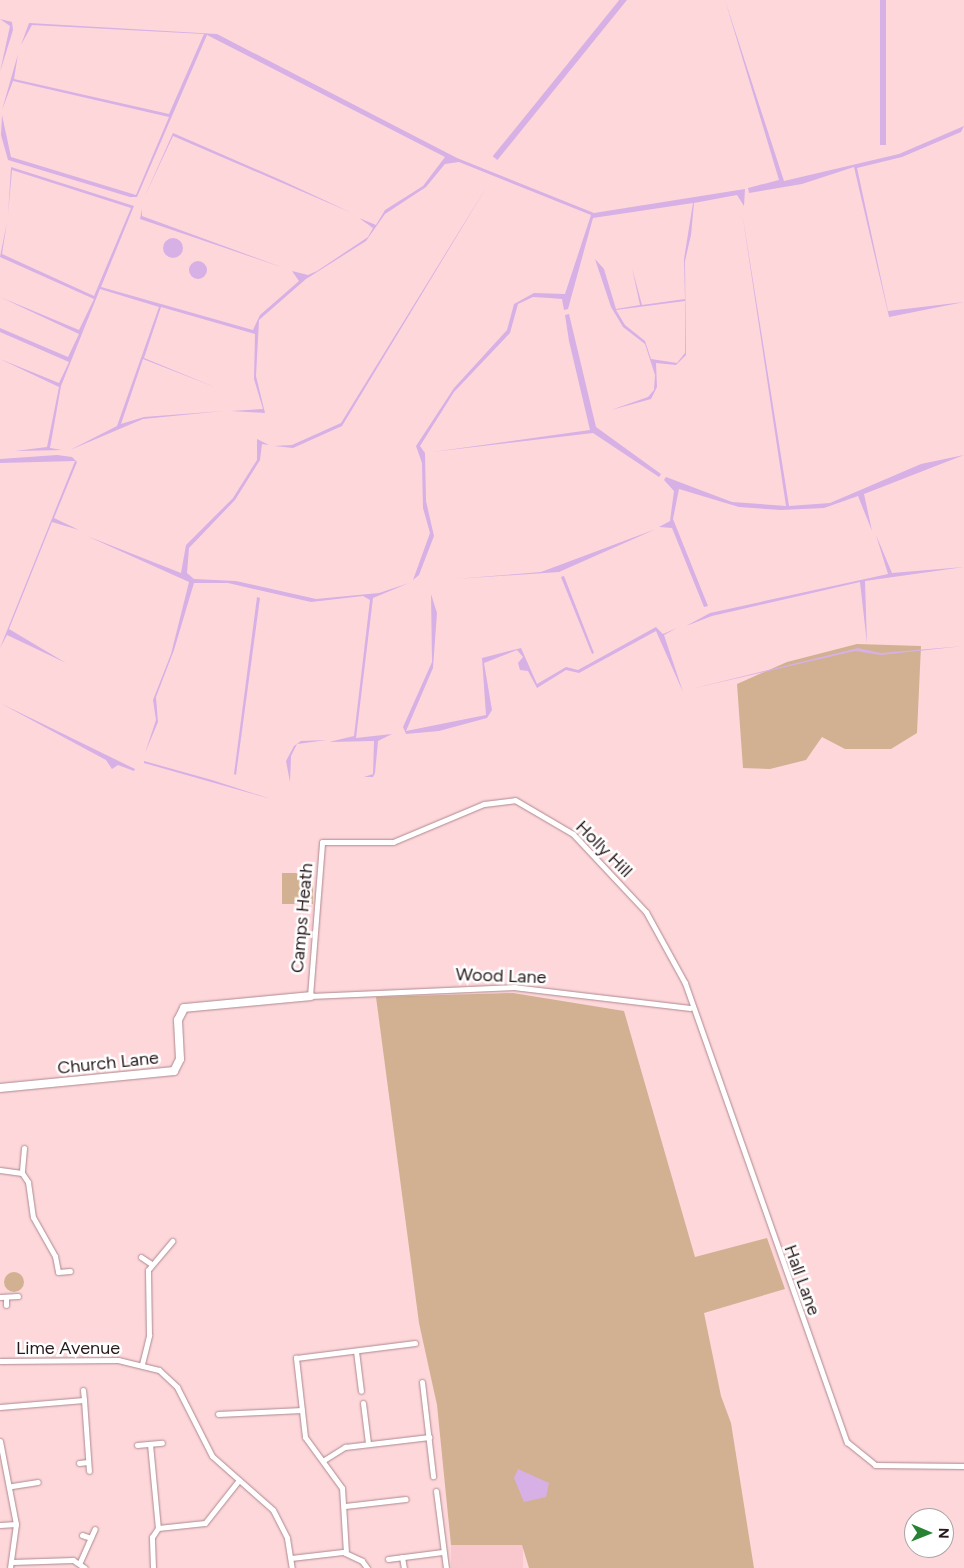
<!DOCTYPE html>
<html>
<head>
<meta charset="utf-8">
<style>
  body { margin:0 }
  #map { position:relative; width:964px; height:1568px; overflow:hidden; background:#fed7db; font-family:Figtree,sans-serif }
  div>[style] { position:absolute }
  .built>* { inset:0; background:#f8c8ce; transform-origin:0 0 }
  .green>* { inset:0; background:#d2b192; transform-origin:0 0 }
  .round { border-radius:50% }
  .water>* { inset:0; background:#d7b0e5; transform-origin:0 0 }
  .roads { filter:drop-shadow(0 0 1px #ad898d) drop-shadow(0 0 1px #ad898d) }
  .street>* { height:5px; margin:-2.5px; padding:0 2.5px; transform-origin:2.5px; border-radius:2.5px; background:#fff }
  .secondary>* { height:8px; margin:-4px; padding:0 4px; transform-origin:4px; border-radius:4px; background:#fff }
  span { translate:-50% -50%; white-space:nowrap; text-align:center; line-height:1.15; -webkit-text-stroke:5px #fff; paint-order:stroke }
  .street-label { font-size:18px; color:#281a1c }
  .north { position:absolute; left:904px; top:1508px; width:50px; height:50px; box-sizing:border-box; background:#fff; border:1px solid #a9a3a4; border-radius:50%; rotate:91deg; font-size:14px; font-weight:700; line-height:20px; text-align:center; color:#281a1c }
  .north::after { content:''; display:block; margin:auto; width:18px; height:22px; background:#278233; clip-path:polygon(50% 0,100% 100%,50% 72%,0 100%) }
</style>
</head>
<body>
<div id="map">
  <div class="built">
    <i style="left:451px;top:1545px;width:72px;height:23px"></i>
  </div>
  <div class="green">
    <i style="clip-path:polygon(857px 644px,921px 646px,917px 733px,891px 749px,845px 749px,822px 737px,806px 760px,770px 769px,743px 768px,737px 684px,787px 662px)"></i>
    <i style="left:282px;top:873px;width:31px;height:31px"></i>
    <i style="clip-path:polygon(513px 993px,624px 1011px,695px 1257px,767px 1238px,785px 1289px,704px 1313px,721px 1396px,731px 1423px,754px 1568px,529px 1568px,522px 1545px,451px 1545px,437px 1405px,419px 1323px,376px 997px)"></i>
    <i class="round" style="left:4px;top:1272px;width:20px;height:20px"></i>
  </div>
  <div class="water">
    <i style="left:627px;top:0;width:206px;height:6px;rotate:129deg"></i>
    <i style="clip-path:polygon(725px 0,784px 181px,899px 154px,964px 126px,961px 132px,902px 157px,857px 168px,888px 311px,964px 302px,889px 317px,922px 458px,854px 167px,802px 184px,749px 193px,748px 188px,779px 180px)"></i>
    <i style="left:880px;top:0;width:6px;height:145px"></i>
    <i style="clip-path:polygon(0 19px,12px 22px,13px 30px,0 72px,10px 26px)"></i>
    <i style="clip-path:polygon(evenodd,29px 23px,217px 34px,457px 158px,594px 213px,745px 189px,744px 206px,737px 195px,694px 203px,691px 235px,685px 261px,686px 355px,676px 365px,656px 363px,657px 387px,651px 399px,611px 410px,648px 397px,654px 390px,655px 375px,645px 344px,623px 327px,611px 307px,595px 259px,604px 269px,616px 309px,640px 305px,632px 268px,642px 305px,685px 299px,684px 259px,693px 203px,593px 218px,568px 309px,564px 310px,562px 299px,550px 298px,533px 297px,518px 304px,510px 333px,454px 392px,420px 446px,425px 453px,426px 501px,434px 536px,419px 575px,413px 580px,430px 533px,423px 508px,422px 463px,416px 446px,454px 388px,507px 330px,514px 304px,534px 293px,565px 294px,591px 215px,459px 162px,445px 164px,426px 187px,385px 214px,366px 241px,306px 279px,259px 320px,256px 376px,265px 413px,231px 411px,263px 409px,254px 379px,255px 334px,161px 307px,144px 358px,217px 388px,143px 359px,121px 424px,144px 417px,223px 411px,143px 419px,70px 450px,117px 426px,159px 307px,100px 289px,61px 386px,50px 448px,62px 450px,15px 451px,47px 447px,59px 387px,0 359px,59px 383px,69px 362px,0 332px,0 328px,68px 357px,79px 334px,0 297px,79px 330px,94px 299px,0 257px,7px 222px,2px 254px,94px 296px,131px 208px,12px 170px,8px 215px,11px 167px,134px 206px,101px 287px,253px 330px,260px 315px,299px 281px,292px 271px,308px 275px,317px 271px,368px 237px,373px 228px,359px 218px,376px 225px,385px 210px,423px 186px,445px 157px,207px 35px,137px 197px,130px 197px,8px 160px,1px 135px,2px 115px,11px 157px,136px 195px,169px 117px,13px 81px,2px 110px,18px 54px,14px 79px,169px 114px,204px 34px,32px 25px,21px 45px,29px 23px,685px 301px,685px 353px,677px 363px,651px 359px,645px 341px,625px 325px,616px 310px,685px 301px)"></i>
    <i style="clip-path:polygon(173px 133px,283px 181px,352px 213px,173px 136px,144px 198px)"></i>
    <i style="clip-path:polygon(489px 183px,342px 426px,293px 448px,274px 446px,292px 445px,341px 423px)"></i>
    <i style="clip-path:polygon(142px 209px,142px 216px,284px 268px,140px 219px)"></i>
    <i style="clip-path:polygon(742px 212px,789px 506px,830px 503px,921px 464px,964px 455px,864px 494px,872px 531px,858px 496px,824px 508px,781px 510px,739px 507px,679px 489px,673px 519px,708px 606px,704px 607px,672px 528px,659px 527px,670px 521px,674px 491px,664px 480px,666px 477px,732px 502px,786px 506px)"></i>
    <i class="round" style="left:163px;top:238px;width:20px;height:20px"></i>
    <i class="round" style="left:189px;top:261px;width:18px;height:18px"></i>
    <i style="clip-path:polygon(569px 314px,596px 427px,661px 474px,659px 477px,593px 433px,432px 452px,590px 430px,569px 341px,565px 315px)"></i>
    <i style="clip-path:polygon(257px 439px,269px 445px,262px 444px,260px 460px,235px 500px,189px 548px,187px 573px,194px 579px,236px 581px,316px 599px,379px 593px,409px 583px,373px 598px,356px 738px,392px 734px,378px 741px,375px 773px,373px 777px,364px 777px,373px 774px,374px 741px,329px 742px,354px 736px,370px 600px,363px 596px,311px 602px,228px 583px,194px 583px,174px 650px,156px 697px,158px 722px,145px 753px,156px 720px,153px 700px,171px 654px,189px 582px,87px 536px,181px 573px,186px 545px,233px 498px,257px 460px)"></i>
    <i style="clip-path:polygon(57px 455px,72px 457px,77px 462px,54px 518px,79px 530px,52px 522px,9px 629px,66px 663px,7px 635px,0 648px,75px 461px,0 463px,0 459px)"></i>
    <i style="clip-path:polygon(656px 529px,559px 572px,455px 579px,541px 572px)"></i>
    <i style="clip-path:polygon(876px 535px,892px 573px,964px 567px,865px 581px,867px 644px,860px 582px,712px 616px,686px 626px,710px 613px,888px 574px)"></i>
    <i style="clip-path:polygon(564px 576px,594px 653px,592px 654px,561px 577px)"></i>
    <i style="clip-path:polygon(431px 594px,437px 613px,433px 668px,406px 731px,486px 715px,482px 658px,521px 648px,537px 684px,566px 667px,578px 670px,656px 627px,663px 634px,677px 628px,664px 635px,683px 692px,656px 631px,579px 673px,566px 670px,537px 688px,528px 671px,520px 670px,518px 663px,523px 657px,517px 650px,484px 663px,492px 710px,487px 718px,439px 731px,406px 734px,403px 727px,432px 662px)"></i>
    <i style="clip-path:polygon(257px 597px,260px 598px,236px 775px,234px 774px)"></i>
    <i style="clip-path:polygon(964px 646px,881px 655px,855px 651px,691px 689px,858px 648px,881px 653px)"></i>
    <i style="clip-path:polygon(0 703px,135px 769px,134px 771px,118px 765px,112px 769px,106px 760px)"></i>
    <i style="clip-path:polygon(327px 740px,297px 744px,291px 756px,290px 782px,286px 761px,294px 746px,301px 741px)"></i>
    <i style="clip-path:polygon(144px 761px,212px 780px,271px 799px,144px 763px)"></i>
    <i style="clip-path:polygon(518px 1469px,549px 1483px,546px 1497px,524px 1502px,514px 1478px)"></i>
  </div>
  <div class="roads">
    <div class="street">
      <i style="left:690px;top:1008px;width:176px;rotate:-173.2deg"></i>
      <i style="left:515px;top:987px;width:205px;rotate:177.5deg"></i>
      <i style="left:310px;top:996px;width:154px;rotate:-85.5deg"></i>
      <i style="left:322px;top:842px;width:71px"></i>
      <i style="left:393px;top:842px;width:99px;rotate:-22.7deg"></i>
      <i style="left:484px;top:804px;width:31px;rotate:-7deg"></i>
      <i style="left:515px;top:800px;width:67px;rotate:30.4deg"></i>
      <i style="left:573px;top:834px;width:107px;rotate:46.9deg"></i>
      <i style="left:646px;top:912px;width:81px;rotate:61.2deg"></i>
      <i style="left:685px;top:983px;width:487px;rotate:70.6deg"></i>
      <i style="left:847px;top:1442px;width:36px;rotate:39deg"></i>
      <i style="left:875px;top:1465px;width:89px;rotate:0.6deg"></i>
      <i style="left:24px;top:1148px;width:25px;rotate:95deg"></i>
      <i style="left:22px;top:1173px;width:11px;rotate:56deg"></i>
      <i style="left:28px;top:1182px;width:35px;rotate:82deg"></i>
      <i style="left:33px;top:1217px;width:45px;rotate:60.6deg"></i>
      <i style="left:55px;top:1256px;width:16px;rotate:79deg"></i>
      <i style="left:58px;top:1272px;width:12px;rotate:-5deg"></i>
      <i style="left:0;top:1170px;width:22px;rotate:8deg"></i>
      <i style="left:141px;top:1257px;width:11px;rotate:34deg"></i>
      <i style="left:0;top:1297px;width:18px;rotate:-3deg"></i>
      <i style="left:6px;top:1297px;width:8px;rotate:90deg"></i>
      <i style="left:356px;top:1351px;width:40px;rotate:82.9deg"></i>
      <i style="left:0;top:1361px;width:118px;rotate:-0.5deg"></i>
      <i style="left:118px;top:1360px;width:42px;rotate:13.7deg"></i>
      <i style="left:159px;top:1370px;width:25px;rotate:43deg"></i>
      <i style="left:177px;top:1387px;width:77px;rotate:63.1deg"></i>
      <i style="left:212px;top:1456px;width:81px;rotate:41.5deg"></i>
      <i style="left:273px;top:1510px;width:31px;rotate:63deg"></i>
      <i style="left:287px;top:1538px;width:30px;rotate:81deg"></i>
      <i style="left:142px;top:1364px;width:30px;rotate:-76deg"></i>
      <i style="left:149px;top:1335px;width:65px;rotate:-90.9deg"></i>
      <i style="left:148px;top:1270px;width:38px;rotate:-50deg"></i>
      <i style="left:422px;top:1382px;width:95px;rotate:83.3deg"></i>
      <i style="left:83px;top:1390px;width:10px;rotate:84deg"></i>
      <i style="left:363px;top:1403px;width:40px;rotate:82.9deg"></i>
      <i style="left:0;top:1407px;width:84px;rotate:-4.8deg"></i>
      <i style="left:84px;top:1400px;width:71px;rotate:86deg"></i>
      <i style="left:218px;top:1414px;width:84px;rotate:-2.7deg"></i>
      <i style="left:0;top:1441px;width:85px;rotate:79.1deg"></i>
      <i style="left:16px;top:1524px;width:44px;rotate:97.8deg"></i>
      <i style="left:150px;top:1444px;width:84px;rotate:84.6deg"></i>
      <i style="left:137px;top:1445px;width:25px;rotate:-5deg"></i>
      <i style="left:324px;top:1460px;width:25px;rotate:-32deg"></i>
      <i style="left:345px;top:1447px;width:85px;rotate:-6.8deg"></i>
      <i style="left:79px;top:1463px;width:9px;rotate:-6deg"></i>
      <i style="left:12px;top:1486px;width:26px;rotate:-9deg"></i>
      <i style="left:436px;top:1491px;width:78px;rotate:82.6deg"></i>
      <i style="left:345px;top:1506px;width:61px;rotate:-6.5deg"></i>
      <i style="left:0;top:1525px;width:16px;rotate:-4deg"></i>
      <i style="left:82px;top:1535px;width:9px;rotate:18deg"></i>
      <i style="left:346px;top:1553px;width:65px;rotate:-93.5deg"></i>
      <i style="left:342px;top:1488px;width:63px;rotate:-126deg"></i>
      <i style="left:305px;top:1437px;width:80px;rotate:-96.5deg"></i>
      <i style="left:296px;top:1358px;width:120px;rotate:-7.2deg"></i>
      <i style="left:402px;top:1557px;width:11px;rotate:80deg"></i>
      <i style="left:291px;top:1558px;width:52px;rotate:-6.6deg"></i>
      <i style="left:343px;top:1552px;width:21px;rotate:25deg"></i>
      <i style="left:362px;top:1561px;width:9px;rotate:54deg"></i>
      <i style="left:388px;top:1559px;width:55px;rotate:-7.3deg"></i>
      <i style="left:12px;top:1562px;width:61px;rotate:-1.9deg"></i>
      <i style="left:73px;top:1560px;width:14px;rotate:34deg"></i>
      <i style="left:80px;top:1562px;width:36px;rotate:-66deg"></i>
      <i style="left:153px;top:1568px;width:31px;rotate:-92deg"></i>
      <i style="left:152px;top:1537px;width:11px;rotate:-56deg"></i>
      <i style="left:158px;top:1528px;width:47px;rotate:-6.1deg"></i>
      <i style="left:205px;top:1523px;width:55px;rotate:-51.7deg"></i>
    </div>
    <div class="secondary">
      <i style="left:0;top:1088px;width:175px;rotate:-5.6deg"></i>
      <i style="left:174px;top:1071px;width:13px;rotate:-63deg"></i>
      <i style="left:180px;top:1059px;width:39px;rotate:-93deg"></i>
      <i style="left:178px;top:1020px;width:13px;rotate:-63deg"></i>
      <i style="left:184px;top:1008px;width:127px;rotate:-5.4deg"></i>
    </div>
  </div>
  <div class="street-label">
    <span style="left:604px;top:849px;rotate:45deg">Holly Hill</span>
    <span style="left:302px;top:918px;rotate:-85deg">Camps Heath</span>
    <span style="left:501px;top:976px;rotate:2deg">Wood Lane</span>
    <span style="left:108px;top:1063px;rotate:-6deg">Church Lane</span>
    <span style="left:802px;top:1280px;rotate:70deg">Hall Lane</span>
    <span style="left:68px;top:1348px">Lime Avenue</span>
  </div>
  <div class="north">N</div>
</div>
</body>
</html>
